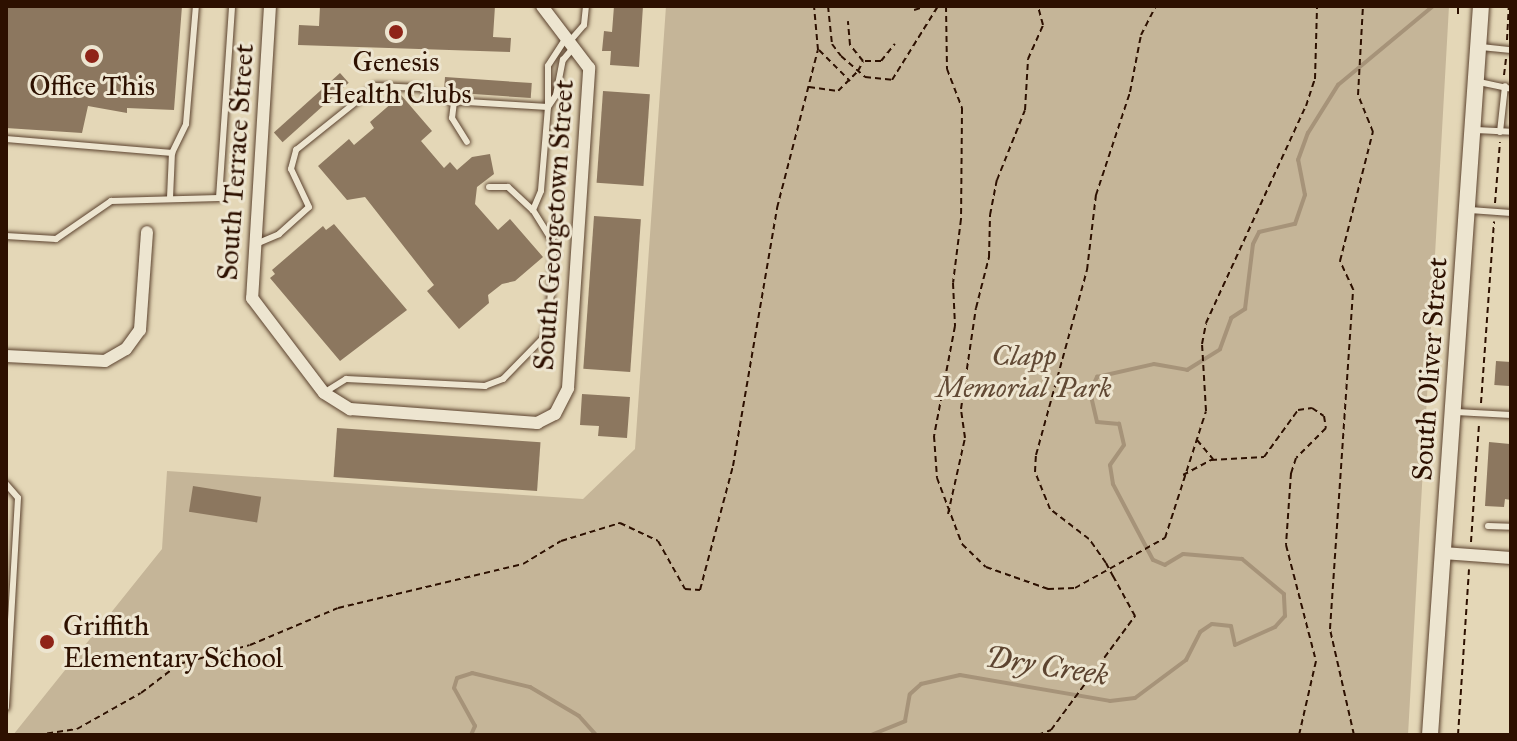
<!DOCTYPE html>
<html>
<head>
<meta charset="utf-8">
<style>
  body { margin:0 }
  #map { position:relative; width:1517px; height:741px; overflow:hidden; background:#e4d7b7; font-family:"IM FELL Great Primer",serif }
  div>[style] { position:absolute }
  .green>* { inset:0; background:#c5b598 }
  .stream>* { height:4px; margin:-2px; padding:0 2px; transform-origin:2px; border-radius:2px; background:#a69379 }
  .building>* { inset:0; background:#8c775f; transform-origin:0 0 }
  .path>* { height:2px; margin-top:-1px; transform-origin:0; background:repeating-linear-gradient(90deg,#2d1000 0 6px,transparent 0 10px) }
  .roads { filter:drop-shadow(0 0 2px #5b422e) drop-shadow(0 0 2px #5b422e) }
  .service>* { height:6px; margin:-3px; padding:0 3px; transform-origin:3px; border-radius:3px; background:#ede5d0 }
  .minor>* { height:12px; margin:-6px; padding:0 6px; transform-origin:6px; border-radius:6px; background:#ede5d0 }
  .secondary>* { height:16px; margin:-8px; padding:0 8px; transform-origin:8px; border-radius:8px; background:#ede5d0 }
  .path-bridge>* { height:2px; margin-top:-1px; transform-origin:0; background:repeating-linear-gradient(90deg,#2d1000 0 6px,transparent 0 10px) }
  .dots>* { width:22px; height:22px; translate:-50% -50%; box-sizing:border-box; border:4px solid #ede5d0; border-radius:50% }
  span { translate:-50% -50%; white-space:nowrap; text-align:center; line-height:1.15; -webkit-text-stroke:6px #ede5d0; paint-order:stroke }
  .poi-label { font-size:28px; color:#2d1000 }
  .left { translate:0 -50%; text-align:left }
  .street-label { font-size:28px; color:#2d1000 }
  .park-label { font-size:28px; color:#624a35; font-style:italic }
  .water-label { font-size:30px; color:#5d4430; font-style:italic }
  .frame { position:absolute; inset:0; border:8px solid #2d1000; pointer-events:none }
</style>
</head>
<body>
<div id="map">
  <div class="green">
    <i style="clip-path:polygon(666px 6px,1449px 6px,1408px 735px,13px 735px,162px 549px,167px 471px,583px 499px,635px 449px)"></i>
  </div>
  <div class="stream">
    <i style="left:471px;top:735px;width:10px;rotate:-66deg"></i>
    <i style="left:475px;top:726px;width:43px;rotate:-118.9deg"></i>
    <i style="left:454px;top:688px;width:10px;rotate:-73deg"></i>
    <i style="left:457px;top:678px;width:16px;rotate:-18deg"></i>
    <i style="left:472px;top:673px;width:60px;rotate:13.6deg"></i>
    <i style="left:530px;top:687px;width:57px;rotate:30.6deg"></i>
    <i style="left:579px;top:716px;width:25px;rotate:48deg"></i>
    <i style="left:871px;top:735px;width:37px;rotate:-22deg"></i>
    <i style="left:905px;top:721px;width:27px;rotate:-80deg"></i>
    <i style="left:910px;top:694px;width:15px;rotate:-42deg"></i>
    <i style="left:921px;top:684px;width:40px;rotate:-13deg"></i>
    <i style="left:960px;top:675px;width:152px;rotate:9.8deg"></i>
    <i style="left:1110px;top:701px;width:25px;rotate:-7deg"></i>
    <i style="left:1135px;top:698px;width:64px;rotate:-36.7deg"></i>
    <i style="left:1186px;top:660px;width:31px;rotate:-63deg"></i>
    <i style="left:1200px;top:632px;width:14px;rotate:-34deg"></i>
    <i style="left:1212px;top:624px;width:19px;rotate:6deg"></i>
    <i style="left:1231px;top:626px;width:19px;rotate:78deg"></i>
    <i style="left:1235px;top:645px;width:44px;rotate:-24.2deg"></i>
    <i style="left:1275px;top:627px;width:15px;rotate:-48deg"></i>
    <i style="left:1285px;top:616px;width:22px;rotate:-93deg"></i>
    <i style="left:1284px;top:594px;width:55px;rotate:-140.2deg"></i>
    <i style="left:1242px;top:559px;width:59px;rotate:-175.2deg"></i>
    <i style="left:1183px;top:554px;width:21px;rotate:149deg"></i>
    <i style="left:1165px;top:565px;width:13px;rotate:-157deg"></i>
    <i style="left:1153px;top:560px;width:86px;rotate:-117.8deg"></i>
    <i style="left:1113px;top:484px;width:19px;rotate:-99deg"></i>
    <i style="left:1110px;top:465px;width:24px;rotate:-55deg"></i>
    <i style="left:1124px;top:445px;width:22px;rotate:-103deg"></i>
    <i style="left:1119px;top:424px;width:22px;rotate:-175deg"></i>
    <i style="left:1097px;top:422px;width:31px;rotate:-103deg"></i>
    <i style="left:1090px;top:392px;width:17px;rotate:-65deg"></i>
    <i style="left:1097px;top:377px;width:58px;rotate:-12.8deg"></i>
    <i style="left:1154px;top:364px;width:34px;rotate:10deg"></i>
    <i style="left:1187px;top:370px;width:39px;rotate:-32deg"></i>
    <i style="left:1220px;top:349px;width:33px;rotate:-70deg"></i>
    <i style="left:1231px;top:318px;width:17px;rotate:-33deg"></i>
    <i style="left:1245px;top:309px;width:65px;rotate:-83deg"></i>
    <i style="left:1253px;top:244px;width:13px;rotate:-63deg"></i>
    <i style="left:1259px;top:232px;width:37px;rotate:-13deg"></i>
    <i style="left:1295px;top:224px;width:31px;rotate:-71deg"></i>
    <i style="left:1305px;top:195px;width:36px;rotate:-101deg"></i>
    <i style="left:1298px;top:160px;width:29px;rotate:-70deg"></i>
    <i style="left:1308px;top:133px;width:57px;rotate:-58deg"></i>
    <i style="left:1338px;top:85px;width:124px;rotate:-39.7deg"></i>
  </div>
  <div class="building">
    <i style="clip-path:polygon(6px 6px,182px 6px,174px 110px,127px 108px,127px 113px,88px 106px,82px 133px,6px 128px)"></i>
    <i style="clip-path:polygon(320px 6px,495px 6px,493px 37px,511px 38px,510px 52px,298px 45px,299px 25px,319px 26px)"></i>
    <i style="clip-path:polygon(614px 6px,643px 6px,639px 67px,610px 65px,611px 51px,602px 51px,604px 31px,612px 32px)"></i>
    <i style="left:340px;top:73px;width:13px;height:89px;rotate:48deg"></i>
    <i style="left:445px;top:77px;width:87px;height:15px;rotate:4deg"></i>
    <i style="left:603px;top:91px;width:47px;height:92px;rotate:4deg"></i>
    <i style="clip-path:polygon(401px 95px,432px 131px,421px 141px,444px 168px,450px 162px,457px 170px,472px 157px,490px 154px,494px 174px,477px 187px,475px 204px,498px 230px,510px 219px,543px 257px,515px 281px,502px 284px,488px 295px,489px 303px,459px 329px,427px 291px,434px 285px,365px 197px,347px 200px,318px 166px,349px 139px,354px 145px,374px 128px,370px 122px)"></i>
    <i style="left:594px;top:216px;width:47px;height:153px;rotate:4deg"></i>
    <i style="clip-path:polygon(334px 224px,407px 310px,340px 361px,270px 278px,275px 274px,272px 270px,323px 226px,326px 230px)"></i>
    <i style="left:1496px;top:361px;width:15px;height:24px;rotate:4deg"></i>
    <i style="clip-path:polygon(582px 394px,630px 397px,627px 438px,598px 436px,599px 426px,580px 425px)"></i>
    <i style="left:337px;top:428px;width:204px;height:49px;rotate:4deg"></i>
    <i style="clip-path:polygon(1489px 442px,1510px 444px,1511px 500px,1505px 499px,1504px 507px,1485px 506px)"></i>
    <i style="left:193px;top:486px;width:69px;height:26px;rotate:9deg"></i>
  </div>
  <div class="path">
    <i style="left:828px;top:6px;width:38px;rotate:84deg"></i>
    <i style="left:832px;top:44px;width:15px;rotate:53deg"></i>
    <i style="left:841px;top:56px;width:32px;rotate:41deg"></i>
    <i style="left:865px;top:77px;width:27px;rotate:6deg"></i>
    <i style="left:892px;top:80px;width:87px;rotate:-58.1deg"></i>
    <i style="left:946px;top:6px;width:63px;rotate:89.1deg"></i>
    <i style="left:947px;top:69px;width:42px;rotate:69deg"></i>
    <i style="left:962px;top:108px;width:111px;rotate:90.5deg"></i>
    <i style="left:961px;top:219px;width:64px;rotate:97.1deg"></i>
    <i style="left:953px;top:283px;width:43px;rotate:87.3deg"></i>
    <i style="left:955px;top:326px;width:112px;rotate:100.8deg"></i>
    <i style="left:934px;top:436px;width:42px;rotate:85.9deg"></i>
    <i style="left:937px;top:478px;width:71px;rotate:69.3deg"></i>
    <i style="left:962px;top:544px;width:33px;rotate:44deg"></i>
    <i style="left:986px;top:567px;width:66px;rotate:19.5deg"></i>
    <i style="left:1048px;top:589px;width:27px;rotate:-2deg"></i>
    <i style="left:1075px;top:588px;width:103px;rotate:-29.1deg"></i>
    <i style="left:1165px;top:538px;width:133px;rotate:-72.1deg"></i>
    <i style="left:1206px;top:411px;width:67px;rotate:-93.4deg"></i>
    <i style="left:1202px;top:344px;width:21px;rotate:-79deg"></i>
    <i style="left:1206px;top:323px;width:239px;rotate:-65.3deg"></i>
    <i style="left:1306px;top:106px;width:28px;rotate:-72deg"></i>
    <i style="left:1315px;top:79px;width:73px;rotate:-88.4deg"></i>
    <i style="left:914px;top:10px;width:14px;rotate:-17deg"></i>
    <i style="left:1458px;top:14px;width:8px;rotate:-90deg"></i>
    <i style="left:1507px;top:40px;width:34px;rotate:-87deg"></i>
    <i style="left:819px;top:50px;width:44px;rotate:45deg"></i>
    <i style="left:865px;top:61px;width:16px"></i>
    <i style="left:881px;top:61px;width:22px;rotate:-51deg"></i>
    <i style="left:1504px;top:75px;width:17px;rotate:-83deg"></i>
    <i style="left:809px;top:87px;width:29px;rotate:8deg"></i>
    <i style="left:838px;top:91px;width:28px;rotate:-45deg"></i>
    <i style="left:858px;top:71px;width:11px;rotate:-63deg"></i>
    <i style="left:863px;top:61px;width:21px;rotate:-129deg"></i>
    <i style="left:850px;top:45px;width:24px;rotate:-95deg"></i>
    <i style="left:1495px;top:203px;width:61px;rotate:-85.3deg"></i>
    <i style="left:1481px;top:403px;width:182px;rotate:-85.9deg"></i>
    <i style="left:1197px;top:440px;width:25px;rotate:50deg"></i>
    <i style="left:1183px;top:475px;width:32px;rotate:-28deg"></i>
    <i style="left:1211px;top:460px;width:53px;rotate:-3.2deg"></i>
    <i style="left:1264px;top:457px;width:58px;rotate:-54.1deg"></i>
    <i style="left:1298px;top:410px;width:14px;rotate:-8deg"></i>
    <i style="left:1312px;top:408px;width:14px;rotate:34deg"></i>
    <i style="left:1324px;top:416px;width:12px;rotate:81deg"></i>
    <i style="left:1326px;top:428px;width:42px;rotate:135deg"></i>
    <i style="left:1296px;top:458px;width:16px;rotate:108deg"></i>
    <i style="left:1291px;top:473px;width:72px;rotate:94deg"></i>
    <i style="left:1286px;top:545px;width:120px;rotate:75.5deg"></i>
    <i style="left:1316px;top:661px;width:76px;rotate:102.9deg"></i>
    <i style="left:948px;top:514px;width:78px;rotate:-77.4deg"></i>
    <i style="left:965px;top:438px;width:29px;rotate:-98deg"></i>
    <i style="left:961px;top:409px;width:102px;rotate:-81.6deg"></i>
    <i style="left:976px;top:308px;width:53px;rotate:-75.7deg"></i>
    <i style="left:989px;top:257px;width:42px;rotate:-88.6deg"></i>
    <i style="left:990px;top:215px;width:36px;rotate:-79deg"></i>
    <i style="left:997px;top:180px;width:75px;rotate:-68.2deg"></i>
    <i style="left:1025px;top:110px;width:51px;rotate:-86.6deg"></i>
    <i style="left:1028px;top:59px;width:37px;rotate:-66deg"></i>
    <i style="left:1043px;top:25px;width:20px;rotate:-105deg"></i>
    <i style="left:1471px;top:542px;width:117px;rotate:-86.1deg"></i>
    <i style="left:1106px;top:563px;width:29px;rotate:-125deg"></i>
    <i style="left:1089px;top:539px;width:49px;rotate:-142.4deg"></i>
    <i style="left:1050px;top:509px;width:40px;rotate:-112deg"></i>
    <i style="left:1035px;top:472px;width:17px;rotate:-87deg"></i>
    <i style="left:1036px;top:455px;width:192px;rotate:-74.6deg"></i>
    <i style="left:1087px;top:270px;width:76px;rotate:-83.2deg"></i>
    <i style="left:1096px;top:195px;width:108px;rotate:-71.7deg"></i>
    <i style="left:1130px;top:92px;width:58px;rotate:-79.1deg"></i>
    <i style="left:1141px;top:35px;width:33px;rotate:-63deg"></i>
    <i style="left:37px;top:735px;width:40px;rotate:-8.5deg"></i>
    <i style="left:77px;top:729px;width:73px;rotate:-29.4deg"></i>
    <i style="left:141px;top:693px;width:48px;rotate:-37.3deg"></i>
    <i style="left:179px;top:664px;width:73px;rotate:-15deg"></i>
    <i style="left:250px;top:645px;width:95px;rotate:-22.8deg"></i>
    <i style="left:338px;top:608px;width:190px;rotate:-13.4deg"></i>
    <i style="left:523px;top:564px;width:44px;rotate:-31.2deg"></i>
    <i style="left:561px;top:541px;width:62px;rotate:-17deg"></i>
    <i style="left:620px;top:523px;width:42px;rotate:25.3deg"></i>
    <i style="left:658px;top:541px;width:55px;rotate:60.6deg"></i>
    <i style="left:685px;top:589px;width:15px;rotate:4deg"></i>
    <i style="left:700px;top:590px;width:128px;rotate:-75.1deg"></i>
    <i style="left:733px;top:466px;width:262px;rotate:-80.3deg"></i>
    <i style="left:777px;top:208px;width:163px;rotate:-75.5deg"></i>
    <i style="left:818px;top:50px;width:44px;rotate:-95.2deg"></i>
    <i style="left:926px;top:735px;width:43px"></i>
    <i style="left:1038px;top:735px;width:14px;rotate:-21deg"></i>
    <i style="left:1051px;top:730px;width:142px;rotate:-53.6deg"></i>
    <i style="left:1135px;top:616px;width:46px;rotate:-118.8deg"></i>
    <i style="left:1354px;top:735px;width:109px;rotate:-102.8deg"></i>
    <i style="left:1330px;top:629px;width:341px;rotate:-86.1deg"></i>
    <i style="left:1353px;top:289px;width:31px;rotate:-115deg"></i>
    <i style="left:1340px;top:261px;width:133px;rotate:-75.7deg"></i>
    <i style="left:1373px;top:132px;width:40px;rotate:-112deg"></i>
    <i style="left:1358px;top:95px;width:89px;rotate:-86.8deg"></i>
    <i style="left:1458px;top:735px;width:166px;rotate:-86.2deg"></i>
  </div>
  <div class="roads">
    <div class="service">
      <i style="left:566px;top:38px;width:33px;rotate:123deg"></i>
      <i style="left:548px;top:66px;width:41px;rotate:90deg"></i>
      <i style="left:548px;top:107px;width:14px;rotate:-56deg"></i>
      <i style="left:556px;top:95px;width:36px;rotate:-79deg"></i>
      <i style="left:563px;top:60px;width:16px;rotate:-50deg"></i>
      <i style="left:570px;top:41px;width:21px;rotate:-49deg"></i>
      <i style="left:584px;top:25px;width:19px;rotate:-84deg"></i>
      <i style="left:1481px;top:47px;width:30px;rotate:6deg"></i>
      <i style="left:1479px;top:82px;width:33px;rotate:12deg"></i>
      <i style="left:454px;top:102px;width:16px;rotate:97deg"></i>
      <i style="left:452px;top:118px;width:28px;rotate:58deg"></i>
      <i style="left:1476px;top:130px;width:35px;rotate:3deg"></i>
      <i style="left:1500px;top:132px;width:46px;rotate:-83.8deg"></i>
      <i style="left:6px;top:139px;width:167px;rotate:4.8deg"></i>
      <i style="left:489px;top:187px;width:19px"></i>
      <i style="left:508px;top:187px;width:34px;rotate:43deg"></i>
      <i style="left:170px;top:198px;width:45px;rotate:-87.5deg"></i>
      <i style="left:172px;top:153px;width:32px;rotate:-64deg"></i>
      <i style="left:186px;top:124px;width:118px;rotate:-85.2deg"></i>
      <i style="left:1470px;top:210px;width:41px;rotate:4.2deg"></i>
      <i style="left:6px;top:236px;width:50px;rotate:3.4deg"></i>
      <i style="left:56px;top:239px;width:67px;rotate:-34.6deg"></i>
      <i style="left:111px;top:201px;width:108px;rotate:-1.6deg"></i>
      <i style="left:219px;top:198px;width:192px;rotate:-86.1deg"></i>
      <i style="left:256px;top:244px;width:25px;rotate:-23deg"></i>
      <i style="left:279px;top:234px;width:40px;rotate:-42deg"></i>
      <i style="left:309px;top:207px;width:42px;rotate:-115.3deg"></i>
      <i style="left:291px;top:169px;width:20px;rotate:-75deg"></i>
      <i style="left:296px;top:150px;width:102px;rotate:-38.7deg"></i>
      <i style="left:376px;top:86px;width:44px;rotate:2.6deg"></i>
      <i style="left:420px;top:88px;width:34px;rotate:23deg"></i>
      <i style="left:451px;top:101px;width:97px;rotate:3.5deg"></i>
      <i style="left:548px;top:107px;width:84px;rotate:94.8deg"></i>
      <i style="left:541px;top:191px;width:21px;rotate:113deg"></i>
      <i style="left:533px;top:210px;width:39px;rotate:58deg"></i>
      <i style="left:554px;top:243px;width:78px;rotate:93.7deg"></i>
      <i style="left:549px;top:321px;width:18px;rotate:109deg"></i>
      <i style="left:543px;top:338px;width:57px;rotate:134.3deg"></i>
      <i style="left:503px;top:379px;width:19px;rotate:159deg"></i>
      <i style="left:485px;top:386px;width:139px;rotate:-177.1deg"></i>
      <i style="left:346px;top:379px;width:26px;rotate:148deg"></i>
      <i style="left:1456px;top:412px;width:55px;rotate:3.1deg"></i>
      <i style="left:6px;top:484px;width:18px;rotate:49deg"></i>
      <i style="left:18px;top:498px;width:210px;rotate:93.3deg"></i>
      <i style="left:1488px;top:526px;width:23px;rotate:2deg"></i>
    </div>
    <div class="minor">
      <i style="left:270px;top:6px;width:293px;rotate:93.5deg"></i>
      <i style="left:252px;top:298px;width:119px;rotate:52.8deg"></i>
      <i style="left:324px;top:393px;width:31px;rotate:32deg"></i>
      <i style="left:350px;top:409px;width:188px;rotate:4.3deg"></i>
      <i style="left:537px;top:423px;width:20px;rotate:-27deg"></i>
      <i style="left:555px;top:414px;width:29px;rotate:-63deg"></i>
      <i style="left:568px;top:388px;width:321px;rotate:-86.2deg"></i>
      <i style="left:589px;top:68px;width:78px;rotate:-127.2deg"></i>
      <i style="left:6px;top:356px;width:99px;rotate:2.9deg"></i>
      <i style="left:105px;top:361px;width:24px;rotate:-30deg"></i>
      <i style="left:126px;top:349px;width:24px;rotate:-54deg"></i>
      <i style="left:140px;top:330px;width:98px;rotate:-85.9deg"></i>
      <i style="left:1443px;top:553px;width:68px;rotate:4.2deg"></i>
    </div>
    <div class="secondary">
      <i style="left:1430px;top:735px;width:731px;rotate:-86deg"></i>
    </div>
  </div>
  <div class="path-bridge">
    <i style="left:1106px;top:563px;width:15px;rotate:62deg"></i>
  </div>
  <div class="dots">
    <i style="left:396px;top:32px;background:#8f2418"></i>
    <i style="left:92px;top:56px;background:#8f2418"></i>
    <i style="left:47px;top:642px;background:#8f2418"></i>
  </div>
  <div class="poi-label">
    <span style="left:396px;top:78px">Genesis<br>Health Clubs</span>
    <span style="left:92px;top:86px">Office This</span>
    <span class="left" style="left:63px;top:642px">Griffith<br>Elementary School</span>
  </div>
  <div class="street-label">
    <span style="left:236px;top:162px;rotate:-86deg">South Terrace Street</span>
    <span style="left:554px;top:225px;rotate:-86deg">South Georgetown Street</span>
    <span style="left:1430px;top:369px;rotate:-86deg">South Oliver Street</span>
  </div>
  <div class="park-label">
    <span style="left:1024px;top:372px">Clapp<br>Memorial Park</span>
  </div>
  <div class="water-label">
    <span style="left:1047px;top:666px;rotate:9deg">Dry Creek</span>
  </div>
  <div class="frame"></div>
</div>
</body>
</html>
